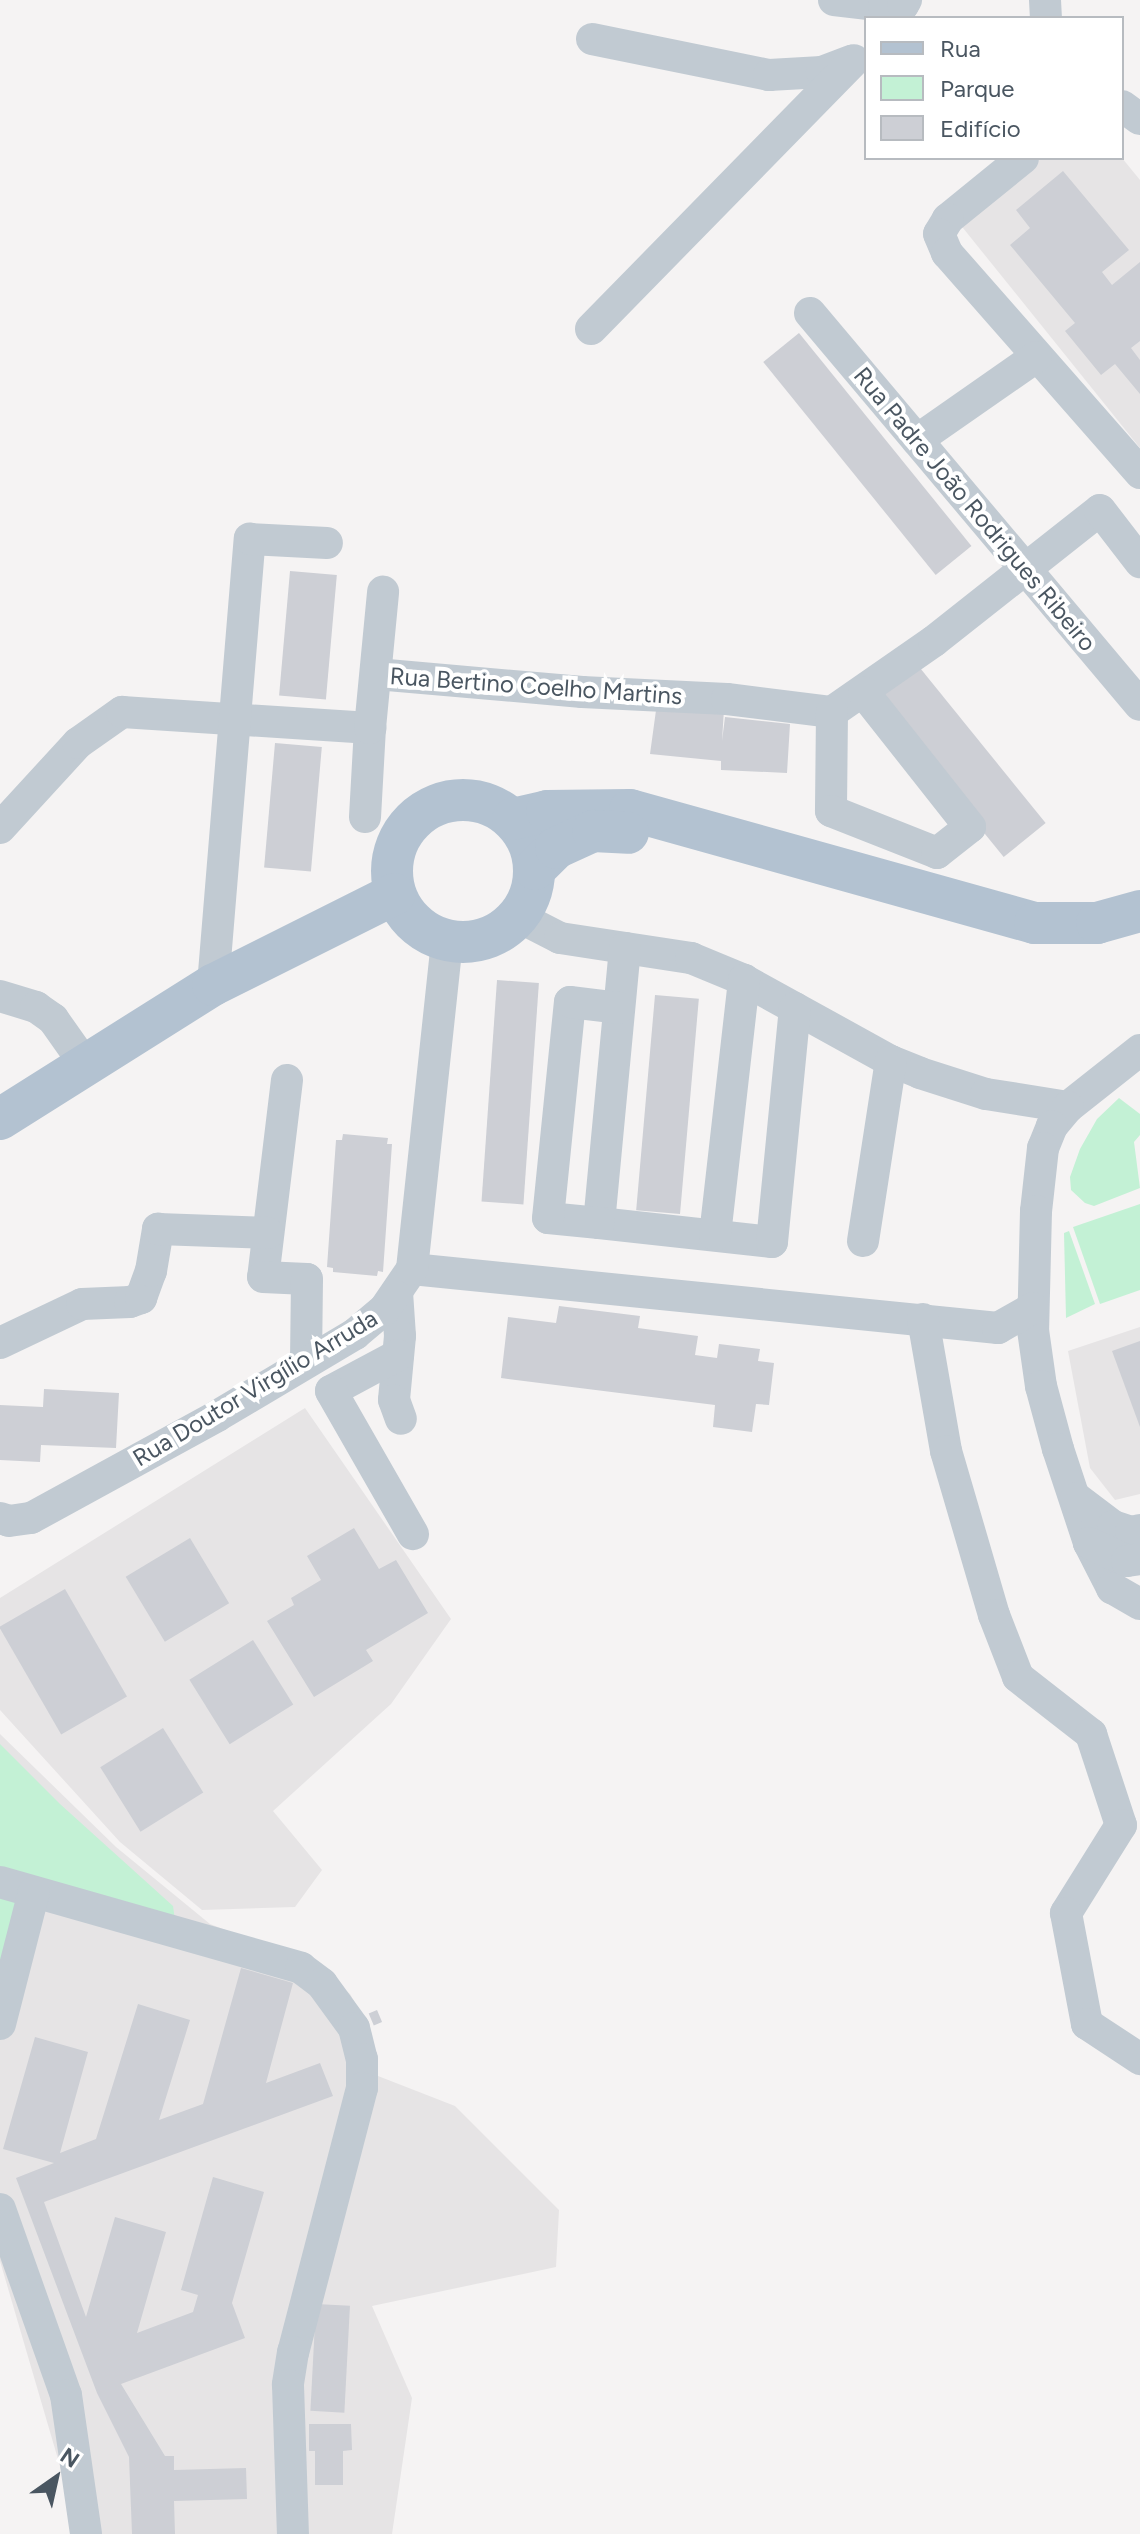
<!DOCTYPE html>
<html>
<head>
<meta charset="utf-8">
<style>
  body { margin:0 }
  #map { position:relative; width:1140px; height:2534px; overflow:hidden; background:#f5f3f3; font-family:Figtree,sans-serif }
  div>[style] { position:absolute }
  .education>* { inset:0; background:#e6e4e5 }
  .green>* { inset:0; background:#c3f1d5 }
  .building>* { inset:0; background:#cdcfd5; transform-origin:0 0 }
  .minor>* { height:32px; margin:-16px; padding:0 16px; transform-origin:16px; border-radius:16px; background:#c1cad2 }
  .major>* { height:42px; margin:-21px; padding:0 21px; transform-origin:21px; border-radius:21px; background:#b3c2d1 }
  .major>.ring { margin:-21px; padding:0; box-sizing:content-box; background:none; border:42px solid #b3c2d1; border-radius:50% }
  span { translate:-50% -50%; white-space:nowrap; text-align:center; line-height:1.15; -webkit-text-stroke:8px #fff; paint-order:stroke }
  .street-label { font-size:24px; color:#4a5661 }
  .legend { position:absolute; left:864px; top:16px; width:260px; height:144px; box-sizing:border-box; background:#fff; border:2px solid #b7bbc0; margin:0; padding:10px 14px; list-style:none; font-size:24px; color:#4a5661 }
  .legend li { display:flex; align-items:center; gap:16px; height:40px }
  .legend b { width:40px; border:2px solid #b7bbc0 }
  .north { position:absolute; left:16px; top:2438px; width:80px; height:80px; -webkit-text-stroke:6px #fff; paint-order:stroke; rotate:34deg; font-size:22px; font-weight:700; line-height:32px; text-align:center; color:#4a5661 }
  .north::after { content:''; display:block; margin:auto; width:28px; height:36px; background:#4a5661; clip-path:polygon(50% 0,100% 100%,50% 72%,0 100%) }
</style>
</head>
<body>
<div id="map">
  <div class="education">
    <i style="clip-path:polygon(1042px 158px,1122px 158px,1140px 180px,1140px 448px,959px 223px)"></i>
    <i style="clip-path:polygon(1140px 1327px,1140px 1494px,1115px 1500px,1090px 1468px,1068px 1351px)"></i>
    <i style="clip-path:polygon(305px 1408px,451px 1619px,391px 1704px,273px 1811px,322px 1870px,295px 1907px,202px 1910px,120px 1842px,0 1710px,0 1598px)"></i>
    <i style="clip-path:polygon(0 1734px,116px 1847px,210px 1924px,317px 1965px,350px 1994px,371px 2032px,378px 2076px,455px 2106px,559px 2210px,556px 2267px,372px 2306px,412px 2398px,392px 2534px,75px 2534px,77px 2524px,0 2261px)"></i>
  </div>
  <div class="green">
    <i style="clip-path:polygon(1119px 1098px,1140px 1114px,1140px 1135px,1134px 1142px,1140px 1188px,1094px 1206px,1085px 1203px,1071px 1190px,1070px 1177px,1080px 1149px,1097px 1119px)"></i>
    <i style="clip-path:polygon(1140px 1204px,1140px 1290px,1100px 1304px,1073px 1227px)"></i>
    <i style="clip-path:polygon(1069px 1231px,1095px 1304px,1066px 1318px,1064px 1233px)"></i>
    <i style="clip-path:polygon(0 1744px,60px 1804px,173px 1906px,175px 1920px,0 1867px)"></i>
    <i style="clip-path:polygon(0 1885px,29px 1894px,0 2006px)"></i>
  </div>
  <div class="building">
    <i style="clip-path:polygon(1063px 171px,1129px 250px,1102px 272px,1112px 285px,1140px 262px,1140px 341px,1131px 348px,1140px 360px,1140px 394px,1115px 364px,1101px 375px,1065px 331px,1075px 323px,1010px 245px,1030px 228px,1016px 210px)"></i>
    <i style="left:799px;top:333px;width:274px;height:46px;rotate:51deg"></i>
    <i style="left:290px;top:571px;width:47px;height:125px;rotate:5deg"></i>
    <i style="left:916px;top:663px;width:206px;height:54px;rotate:51deg"></i>
    <i style="clip-path:polygon(657px 703px,724px 709px,722px 741px,725px 717px,790px 724px,787px 773px,721px 770px,721px 761px,650px 754px)"></i>
    <i style="left:275px;top:743px;width:47px;height:125px;rotate:5deg"></i>
    <i style="left:497px;top:980px;width:42px;height:222px;rotate:4deg"></i>
    <i style="left:655px;top:995px;width:44px;height:216px;rotate:5deg"></i>
    <i style="clip-path:polygon(343px 1134px,388px 1138px,387px 1144px,392px 1144px,383px 1272px,378px 1271px,377px 1276px,333px 1272px,333px 1268px,327px 1267px,336px 1140px,342px 1140px)"></i>
    <i style="clip-path:polygon(559px 1306px,640px 1316px,638px 1328px,698px 1336px,695px 1355px,717px 1358px,719px 1344px,760px 1349px,758px 1361px,774px 1363px,769px 1405px,756px 1404px,752px 1432px,713px 1427px,715px 1405px,501px 1378px,508px 1317px,556px 1323px)"></i>
    <i style="clip-path:polygon(1140px 1341px,1140px 1427px,1112px 1351px)"></i>
    <i style="clip-path:polygon(44px 1389px,119px 1393px,116px 1448px,41px 1445px,40px 1462px,0 1460px,0 1405px,43px 1407px)"></i>
    <i style="clip-path:polygon(354px 1528px,379px 1569px,396px 1560px,428px 1613px,366px 1650px,373px 1661px,314px 1697px,267px 1621px,294px 1605px,291px 1598px,321px 1580px,307px 1556px)"></i>
    <i style="left:190px;top:1538px;width:76px;height:75px;rotate:59deg"></i>
    <i style="left:65px;top:1589px;width:124px;height:76px;rotate:60deg"></i>
    <i style="left:253px;top:1640px;width:76px;height:75px;rotate:58deg"></i>
    <i style="left:163px;top:1728px;width:76px;height:74px;rotate:58deg"></i>
    <i style="clip-path:polygon(241px 1968px,293px 1983px,266px 2083px,320px 2063px,333px 2096px,44px 2202px,86px 2317px,115px 2217px,166px 2232px,137px 2333px,193px 2312px,198px 2295px,181px 2290px,213px 2177px,264px 2192px,232px 2303px,245px 2338px,121px 2384px,165px 2456px,174px 2456px,174px 2470px,246px 2468px,247px 2499px,174px 2501px,175px 2534px,132px 2534px,129px 2457px,97px 2393px,16px 2178px,54px 2163px,3px 2149px,35px 2037px,88px 2052px,60px 2153px,96px 2139px,138px 2004px,190px 2020px,159px 2120px,203px 2104px)"></i>
    <i style="left:377px;top:2010px;width:13px;height:9px;rotate:67deg"></i>
    <i style="left:316px;top:2304px;width:34px;height:107px;rotate:3deg"></i>
    <i style="clip-path:polygon(309px 2424px,351px 2424px,352px 2450px,343px 2451px,343px 2485px,315px 2485px,315px 2451px,309px 2451px)"></i>
  </div>
  <div class="minor">
    <i style="left:834px;top:0;width:50px;rotate:6.8deg"></i>
    <i style="left:884px;top:6px;width:19px;rotate:-3deg"></i>
    <i style="left:903px;top:5px;width:6px;rotate:-59deg"></i>
    <i style="left:1045px;top:0;width:18px;rotate:87deg"></i>
    <i style="left:592px;top:39px;width:181px;rotate:11.5deg"></i>
    <i style="left:769px;top:75px;width:53px;rotate:-3.2deg"></i>
    <i style="left:822px;top:72px;width:31px;rotate:-21deg"></i>
    <i style="left:1122px;top:106px;width:22px;rotate:36deg"></i>
    <i style="left:1023px;top:158px;width:97px;rotate:140.9deg"></i>
    <i style="left:948px;top:219px;width:17px;rotate:121deg"></i>
    <i style="left:939px;top:234px;width:21px;rotate:67deg"></i>
    <i style="left:947px;top:253px;width:293px;rotate:48.7deg"></i>
    <i style="left:810px;top:313px;width:512px;rotate:49.91deg"></i>
    <i style="left:591px;top:329px;width:376px;rotate:-45.6deg"></i>
    <i style="left:917px;top:440px;width:145px;rotate:-34.9deg"></i>
    <i style="left:376px;top:674px;width:207px;rotate:5deg"></i>
    <i style="left:582px;top:692px;width:145px;rotate:2.8deg"></i>
    <i style="left:727px;top:699px;width:106px;rotate:7.1deg"></i>
    <i style="left:832px;top:712px;width:124px;rotate:-34.8deg"></i>
    <i style="left:934px;top:641px;width:211px;rotate:-38.3deg"></i>
    <i style="left:1100px;top:510px;width:66px;rotate:52.4deg"></i>
    <i style="left:832px;top:712px;width:99px;rotate:90.6deg"></i>
    <i style="left:831px;top:811px;width:114px;rotate:21.6deg"></i>
    <i style="left:937px;top:853px;width:42px;rotate:-38.2deg"></i>
    <i style="left:970px;top:827px;width:171px;rotate:-128.3deg"></i>
    <i style="left:365px;top:817px;width:89px;rotate:-86.8deg"></i>
    <i style="left:0;top:828px;width:115px;rotate:-47.5deg"></i>
    <i style="left:78px;top:743px;width:54px;rotate:-35.2deg"></i>
    <i style="left:122px;top:712px;width:249px;rotate:3.7deg"></i>
    <i style="left:370px;top:728px;width:137px;rotate:-84.5deg"></i>
    <i style="left:519px;top:917px;width:46px;rotate:27.1deg"></i>
    <i style="left:560px;top:938px;width:133px;rotate:8.7deg"></i>
    <i style="left:691px;top:958px;width:57px;rotate:22.5deg"></i>
    <i style="left:744px;top:980px;width:168px;rotate:28.9deg"></i>
    <i style="left:891px;top:1061px;width:31px;rotate:22deg"></i>
    <i style="left:920px;top:1073px;width:69px;rotate:17.7deg"></i>
    <i style="left:986px;top:1094px;width:83px;rotate:9deg"></i>
    <i style="left:625px;top:948px;width:276px;rotate:95.4deg"></i>
    <i style="left:599px;top:1223px;width:174px;rotate:6.3deg"></i>
    <i style="left:772px;top:1242px;width:235px;rotate:-84.4deg"></i>
    <i style="left:213px;top:985px;width:448px;rotate:-85.3deg"></i>
    <i style="left:250px;top:539px;width:77px;rotate:3deg"></i>
    <i style="left:0;top:996px;width:38px;rotate:17deg"></i>
    <i style="left:36px;top:1007px;width:21px;rotate:35deg"></i>
    <i style="left:53px;top:1019px;width:59px;rotate:54.7deg"></i>
    <i style="left:1140px;top:1050px;width:92px;rotate:141.6deg"></i>
    <i style="left:1068px;top:1107px;width:25px;rotate:130deg"></i>
    <i style="left:1052px;top:1126px;width:24px;rotate:112deg"></i>
    <i style="left:1043px;top:1148px;width:63px;rotate:96.3deg"></i>
    <i style="left:1036px;top:1211px;width:119px;rotate:91.4deg"></i>
    <i style="left:1033px;top:1330px;width:57px;rotate:81.9deg"></i>
    <i style="left:1041px;top:1386px;width:65px;rotate:74.9deg"></i>
    <i style="left:1058px;top:1449px;width:99px;rotate:71.7deg"></i>
    <i style="left:1089px;top:1543px;width:51px;rotate:62.9deg"></i>
    <i style="left:1112px;top:1588px;width:32px;rotate:30deg"></i>
    <i style="left:287px;top:1080px;width:198px;rotate:96.9deg"></i>
    <i style="left:263px;top:1277px;width:44px;rotate:2.6deg"></i>
    <i style="left:307px;top:1279px;width:80px;rotate:90.7deg"></i>
    <i style="left:599px;top:1223px;width:51px;rotate:-174.4deg"></i>
    <i style="left:548px;top:1218px;width:217px;rotate:-84.2deg"></i>
    <i style="left:570px;top:1002px;width:49px;rotate:7deg"></i>
    <i style="left:715px;top:1235px;width:257px;rotate:-83.5deg"></i>
    <i style="left:863px;top:1241px;width:182px;rotate:-81.2deg"></i>
    <i style="left:412px;top:1269px;width:589px;rotate:5.75deg"></i>
    <i style="left:998px;top:1328px;width:40px;rotate:-29.7deg"></i>
    <i style="left:397px;top:1292px;width:44px;rotate:86.1deg"></i>
    <i style="left:400px;top:1336px;width:64px;rotate:95.4deg"></i>
    <i style="left:394px;top:1400px;width:20px;rotate:70deg"></i>
    <i style="left:923px;top:1319px;width:134px;rotate:80.1deg"></i>
    <i style="left:946px;top:1451px;width:171px;rotate:73.7deg"></i>
    <i style="left:994px;top:1615px;width:66px;rotate:68.8deg"></i>
    <i style="left:1018px;top:1677px;width:93px;rotate:38deg"></i>
    <i style="left:1091px;top:1734px;width:96px;rotate:71.8deg"></i>
    <i style="left:1121px;top:1825px;width:104px;rotate:122deg"></i>
    <i style="left:1066px;top:1913px;width:113px;rotate:79.3deg"></i>
    <i style="left:1087px;top:2024px;width:64px;rotate:33.4deg"></i>
    <i style="left:0;top:1343px;width:91px;rotate:-25.4deg"></i>
    <i style="left:82px;top:1304px;width:48px;rotate:-2.4deg"></i>
    <i style="left:130px;top:1302px;width:12px;rotate:-20deg"></i>
    <i style="left:141px;top:1298px;width:29px;rotate:-70deg"></i>
    <i style="left:151px;top:1271px;width:43px;rotate:-80.5deg"></i>
    <i style="left:158px;top:1229px;width:110px;rotate:2.1deg"></i>
    <i style="left:398px;top:1355px;width:76px;rotate:151.8deg"></i>
    <i style="left:331px;top:1391px;width:165px;rotate:60.2deg"></i>
    <i style="left:1076px;top:1498px;width:46px;rotate:37.1deg"></i>
    <i style="left:1113px;top:1526px;width:19px;rotate:18deg"></i>
    <i style="left:1131px;top:1532px;width:9px;rotate:-13deg"></i>
    <i style="left:0;top:1518px;width:9px;rotate:18deg"></i>
    <i style="left:9px;top:1521px;width:22px;rotate:-8deg"></i>
    <i style="left:31px;top:1518px;width:212px;rotate:-28.7deg"></i>
    <i style="left:217px;top:1416px;width:161px;rotate:-30.7deg"></i>
    <i style="left:355px;top:1334px;width:38px;rotate:-40deg"></i>
    <i style="left:384px;top:1310px;width:50px;rotate:-55.7deg"></i>
    <i style="left:412px;top:1269px;width:330px;rotate:-83.9deg"></i>
    <i style="left:1089px;top:1543px;width:42px;rotate:25.3deg"></i>
    <i style="left:1127px;top:1561px;width:13px;rotate:-9deg"></i>
    <i style="left:0;top:1882px;width:313px;rotate:15.9deg"></i>
    <i style="left:301px;top:1968px;width:26px;rotate:37deg"></i>
    <i style="left:322px;top:1984px;width:54px;rotate:54deg"></i>
    <i style="left:354px;top:2028px;width:32px;rotate:76deg"></i>
    <i style="left:362px;top:2059px;width:29px;rotate:90deg"></i>
    <i style="left:362px;top:2088px;width:273px;rotate:104.6deg"></i>
    <i style="left:293px;top:2352px;width:33px;rotate:99deg"></i>
    <i style="left:288px;top:2385px;width:149px;rotate:88.1deg"></i>
    <i style="left:0;top:2024px;width:136px;rotate:-75.6deg"></i>
    <i style="left:0;top:2209px;width:197px;rotate:70.5deg"></i>
    <i style="left:66px;top:2395px;width:140px;rotate:81.8deg"></i>
  </div>
  <div class="major">
    <i class="ring" style="left:392px;top:800px;width:100px;height:100px"></i>
    <i style="left:513px;top:819px;width:35px;rotate:-13deg"></i>
    <i style="left:547px;top:811px;width:83px;rotate:-0.7deg"></i>
    <i style="left:630px;top:810px;width:420px;rotate:15.6deg"></i>
    <i style="left:1035px;top:923px;width:62px"></i>
    <i style="left:1097px;top:923px;width:45px;rotate:-15.6deg"></i>
    <i style="left:535px;top:869px;width:30px;rotate:-45deg"></i>
    <i style="left:556px;top:848px;width:41px;rotate:-24.7deg"></i>
    <i style="left:593px;top:831px;width:35px;rotate:3deg"></i>
    <i style="left:0;top:1119px;width:252px;rotate:-32.2deg"></i>
    <i style="left:213px;top:985px;width:203px;rotate:-26.6deg"></i>
  </div>
  <div class="street-label">
    <span style="left:975px;top:509px;rotate:50deg">Rua Padre João Rodrigues Ribeiro</span>
    <span style="left:536px;top:686px;rotate:4deg">Rua Bertino Coelho Martins</span>
    <span style="left:255px;top:1388px;rotate:-31deg">Rua Doutor Virgílio Arruda</span>
  </div>
  <ul class="legend">
  <li><b style="height:10px;background:#b3c2d1"></b>Rua</li>
  <li><b style="height:22px;background:#c3f1d5"></b>Parque</li>
  <li><b style="height:22px;background:#cdcfd5"></b>Edifício</li>
  </ul>
  <div class="north">N</div>
</div>
</body>
</html>
